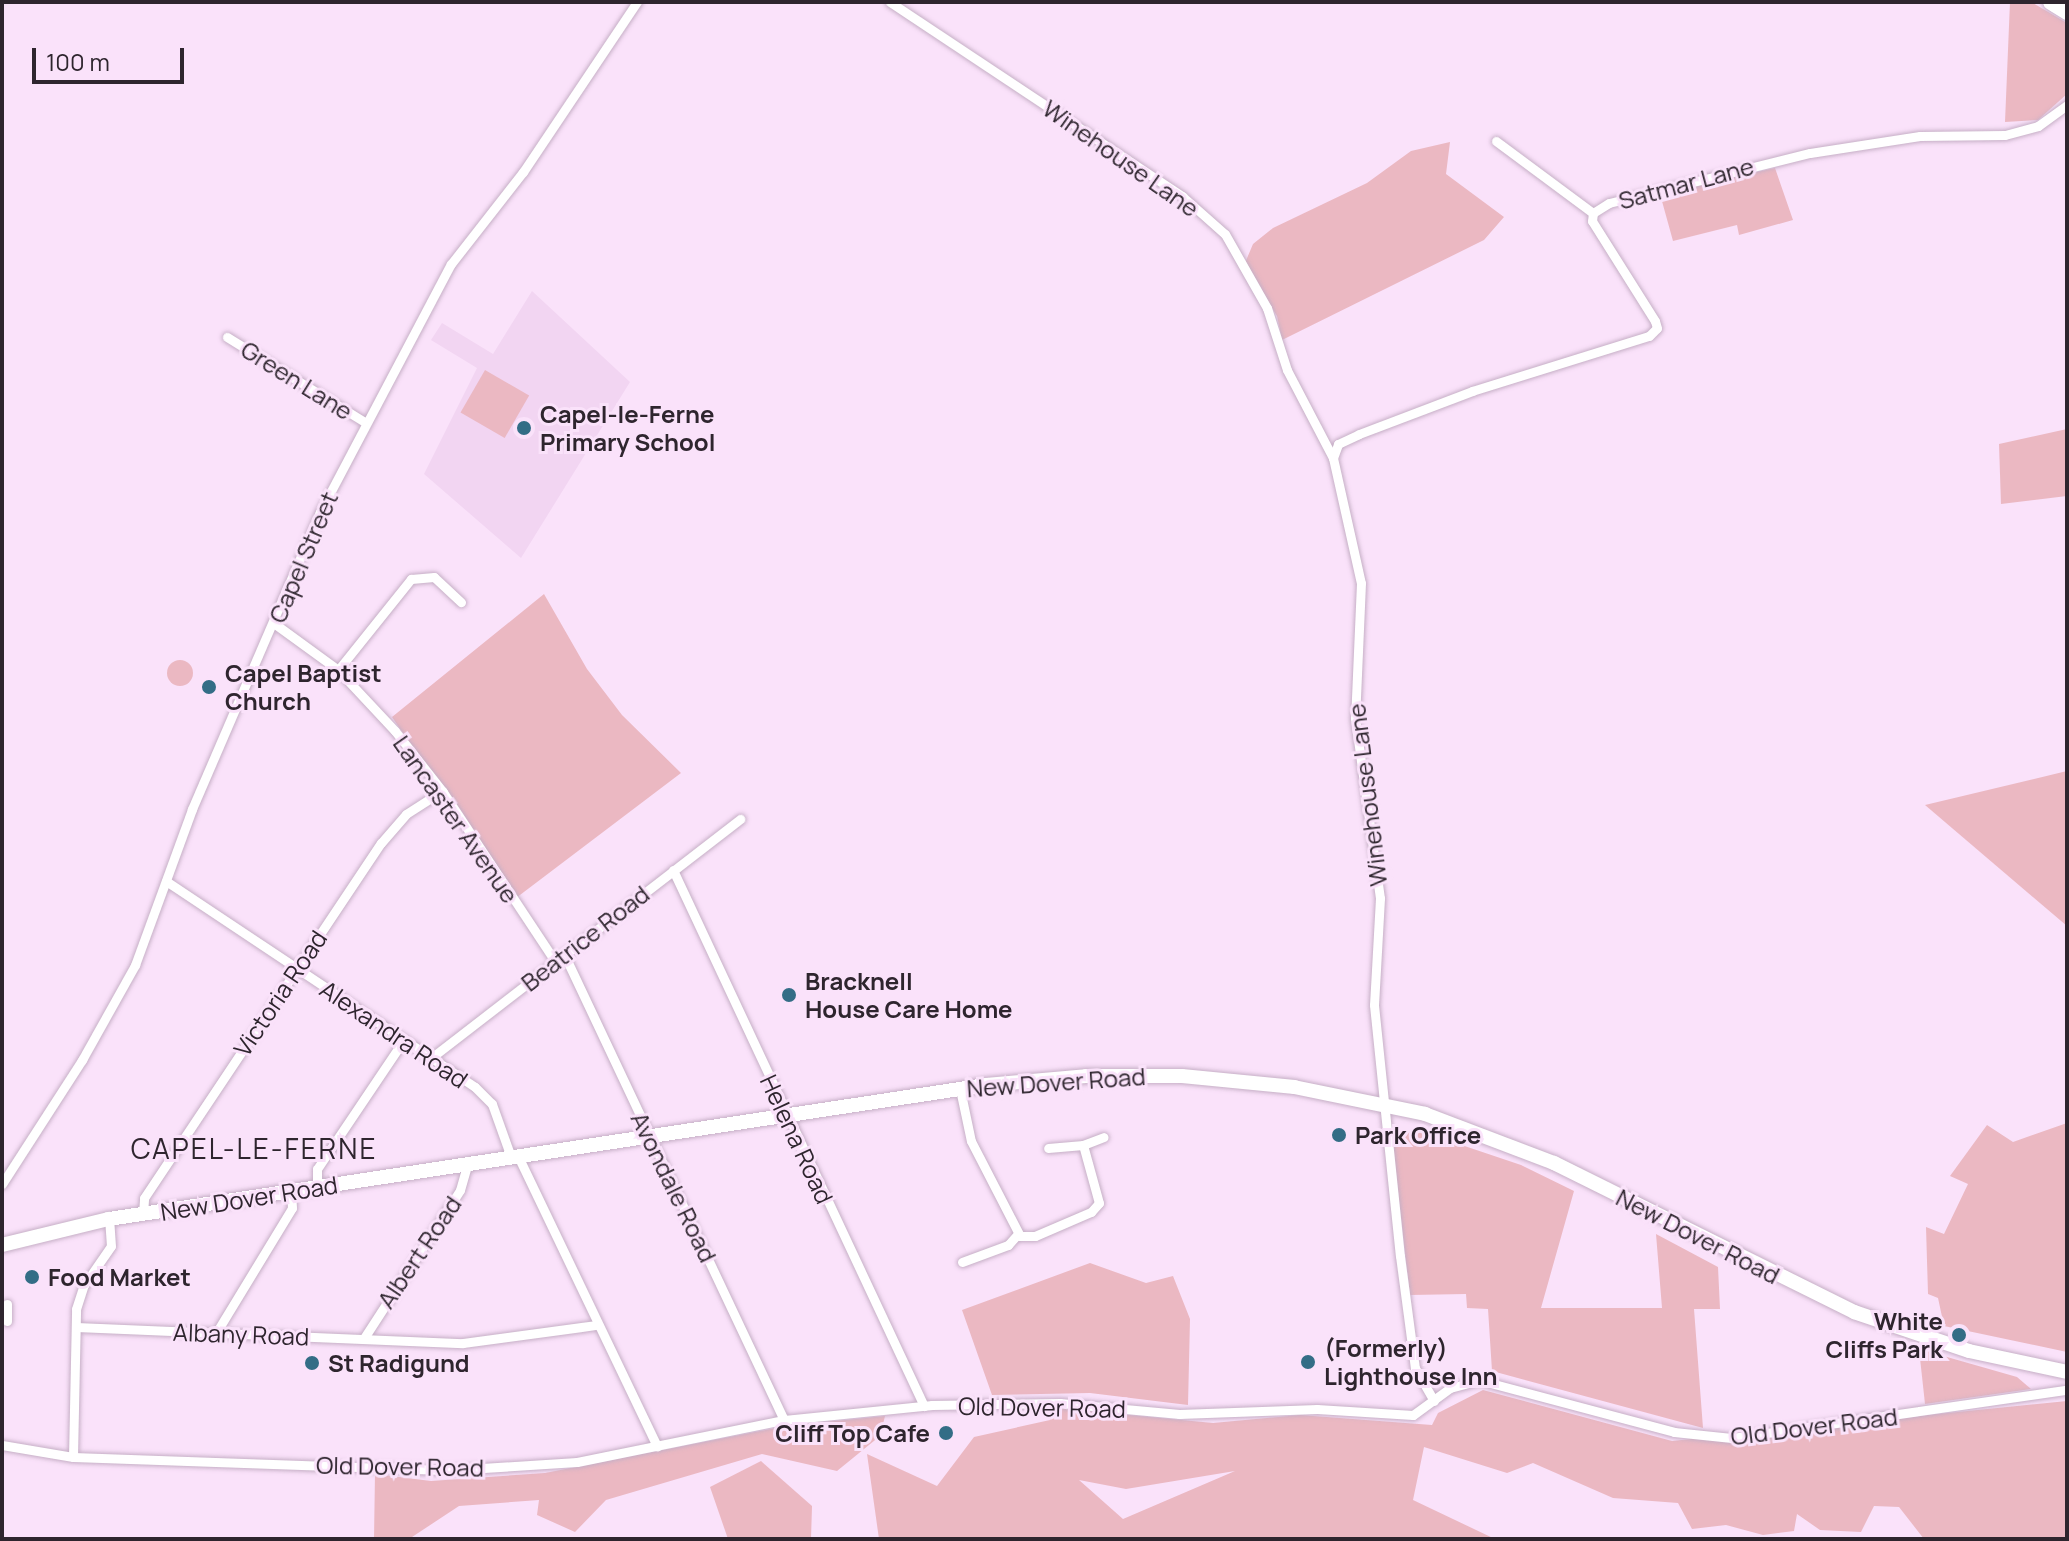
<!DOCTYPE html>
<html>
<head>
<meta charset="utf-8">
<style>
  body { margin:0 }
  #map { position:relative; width:2069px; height:1541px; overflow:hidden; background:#fae2fa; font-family:Manrope,sans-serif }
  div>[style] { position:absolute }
  .built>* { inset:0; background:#f2d5f2 }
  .green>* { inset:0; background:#ebb8c2; transform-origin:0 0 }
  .round { border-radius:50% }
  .roads { filter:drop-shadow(0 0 2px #c6afc6) drop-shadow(0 0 2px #c6afc6) }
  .minor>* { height:9px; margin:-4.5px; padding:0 4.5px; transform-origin:4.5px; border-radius:4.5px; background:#fff }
  .secondary>* { height:14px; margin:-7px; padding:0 7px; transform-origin:7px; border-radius:7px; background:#fff }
  .trunk>* { height:16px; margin:-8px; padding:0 8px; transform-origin:8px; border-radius:8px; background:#fff }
  .dots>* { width:22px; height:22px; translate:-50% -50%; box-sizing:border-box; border:4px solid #fae2fa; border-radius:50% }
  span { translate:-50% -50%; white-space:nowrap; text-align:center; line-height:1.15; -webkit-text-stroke:6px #fae2fa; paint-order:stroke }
  .street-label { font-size:24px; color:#2e252e }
  .poi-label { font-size:24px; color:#2e252e; font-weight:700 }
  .left { translate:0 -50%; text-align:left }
  .right { translate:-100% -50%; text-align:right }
  .quarter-label { font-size:28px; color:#2e252e; letter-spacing:2px }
  .frame { position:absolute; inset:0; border:4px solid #2e252e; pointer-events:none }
  .scale { position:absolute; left:32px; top:48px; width:152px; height:36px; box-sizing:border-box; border:4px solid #2e252e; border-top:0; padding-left:10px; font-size:24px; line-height:28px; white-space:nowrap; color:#2e252e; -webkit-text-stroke:6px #fae2fa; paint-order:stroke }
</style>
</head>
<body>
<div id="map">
  <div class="built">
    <i style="clip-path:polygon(532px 291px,630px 382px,521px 558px,424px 474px,477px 368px,431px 340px,442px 323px,493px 354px)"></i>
  </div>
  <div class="green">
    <i style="clip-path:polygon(2010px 2px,2031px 2px,2067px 23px,2067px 94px,2038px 120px,2005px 122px)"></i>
    <i style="clip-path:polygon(1450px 142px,1446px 174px,1504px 217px,1484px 240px,1282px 340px,1277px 316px,1245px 263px,1253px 244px,1273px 228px,1367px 183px,1411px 151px)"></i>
    <i style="clip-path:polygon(1775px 168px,1793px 220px,1739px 235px,1737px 225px,1673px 241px,1660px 194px)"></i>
    <i style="left:485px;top:370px;width:51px;height:49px;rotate:30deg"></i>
    <i style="clip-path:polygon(2067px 429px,2067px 496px,2001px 504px,1999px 444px)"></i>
    <i style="clip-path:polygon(544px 594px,587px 669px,622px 715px,681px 773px,516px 898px,392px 717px)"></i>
    <i class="round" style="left:167px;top:660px;width:26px;height:26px"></i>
    <i style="clip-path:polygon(2067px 771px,2067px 926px,1925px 805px)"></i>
    <i style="clip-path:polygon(2067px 1123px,2067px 1352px,1944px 1326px,1938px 1298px,1928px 1294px,1926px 1227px,1944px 1234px,1968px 1184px,1950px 1176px,1987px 1125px,2013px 1142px)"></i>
    <i style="clip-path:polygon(1411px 1128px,1521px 1165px,1574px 1191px,1541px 1308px,1662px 1308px,1656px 1234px,1718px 1267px,1720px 1309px,1694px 1309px,1703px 1428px,1492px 1371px,1488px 1309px,1467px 1308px,1466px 1294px,1410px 1295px,1391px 1130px)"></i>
    <i style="clip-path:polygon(1090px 1263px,1146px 1283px,1173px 1276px,1190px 1319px,1188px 1405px,1090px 1393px,992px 1395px,962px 1310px)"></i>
    <i style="clip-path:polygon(1919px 1349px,2017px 1377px,2031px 1389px,1925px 1404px)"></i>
    <i style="clip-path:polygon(evenodd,1483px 1390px,1672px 1441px,2067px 1401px,2067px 1539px,1924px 1539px,1899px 1507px,1874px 1506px,1861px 1532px,1820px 1530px,1797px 1514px,1794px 1531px,1763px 1535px,1726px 1525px,1692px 1529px,1678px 1503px,1613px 1498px,1533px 1463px,1507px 1473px,1424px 1447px,1413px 1500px,1495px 1539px,879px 1539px,867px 1454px,937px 1486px,974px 1437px,1050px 1420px,1045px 1407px,1213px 1423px,1300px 1415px,1432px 1425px,1438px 1413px,1483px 1390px,1235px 1471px,1123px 1519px,1079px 1480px,1126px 1489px,1235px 1471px)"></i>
    <i style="clip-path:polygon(885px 1416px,880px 1436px,837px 1471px,762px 1454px,606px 1500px,575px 1532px,537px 1515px,539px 1500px,459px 1506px,409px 1539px,374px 1539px,375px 1474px,431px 1481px,545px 1473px,786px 1426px)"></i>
    <i style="clip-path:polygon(761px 1461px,812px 1506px,811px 1539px,728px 1539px,710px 1487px)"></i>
  </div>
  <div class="roads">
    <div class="minor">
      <i style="left:890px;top:2px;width:351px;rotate:33.6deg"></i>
      <i style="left:1182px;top:196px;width:57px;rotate:41.5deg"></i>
      <i style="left:1225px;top:234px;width:85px;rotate:60.4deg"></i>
      <i style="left:1267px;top:308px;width:65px;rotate:72.1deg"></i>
      <i style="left:1287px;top:370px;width:99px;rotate:62.4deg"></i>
      <i style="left:1333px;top:458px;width:128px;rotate:77.4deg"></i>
      <i style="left:1361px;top:583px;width:135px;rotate:92.5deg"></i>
      <i style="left:1355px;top:718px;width:182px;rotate:82.1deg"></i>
      <i style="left:1380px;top:898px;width:107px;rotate:93.2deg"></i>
      <i style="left:1374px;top:1005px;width:252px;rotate:84.1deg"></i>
      <i style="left:1400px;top:1256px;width:113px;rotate:82.4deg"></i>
      <i style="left:1415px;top:1368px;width:38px;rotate:60deg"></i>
      <i style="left:1496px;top:141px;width:121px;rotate:36.6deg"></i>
      <i style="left:227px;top:337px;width:163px;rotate:31.7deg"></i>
      <i style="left:1333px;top:458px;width:15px;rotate:-70deg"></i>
      <i style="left:1338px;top:444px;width:23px;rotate:-25deg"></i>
      <i style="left:1359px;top:434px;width:121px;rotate:-20.8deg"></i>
      <i style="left:1472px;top:391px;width:185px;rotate:-17.3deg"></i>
      <i style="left:1649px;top:336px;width:11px;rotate:-45deg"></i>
      <i style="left:1657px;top:328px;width:7px;rotate:-106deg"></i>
      <i style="left:1655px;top:321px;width:118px;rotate:-122.2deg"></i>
      <i style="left:1592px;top:221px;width:8px;rotate:-83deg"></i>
      <i style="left:1593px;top:213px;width:19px;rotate:-32deg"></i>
      <i style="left:1609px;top:203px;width:207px;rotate:-14deg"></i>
      <i style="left:1810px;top:153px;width:111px;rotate:-8.8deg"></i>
      <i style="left:1920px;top:136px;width:85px;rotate:-0.7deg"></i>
      <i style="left:2005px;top:135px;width:34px;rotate:-15deg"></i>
      <i style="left:2038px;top:126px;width:36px;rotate:-36deg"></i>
      <i style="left:275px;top:624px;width:78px;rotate:36.1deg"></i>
      <i style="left:338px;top:670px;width:83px;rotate:46.9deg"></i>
      <i style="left:395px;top:731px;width:78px;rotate:51.8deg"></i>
      <i style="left:443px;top:792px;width:203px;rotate:56.5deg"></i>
      <i style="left:338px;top:670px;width:117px;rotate:-51.3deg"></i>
      <i style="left:411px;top:579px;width:23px;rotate:-5deg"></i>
      <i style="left:434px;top:577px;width:37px;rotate:43deg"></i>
      <i style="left:673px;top:870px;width:592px;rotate:64.91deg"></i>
      <i style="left:166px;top:881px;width:371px;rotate:33.7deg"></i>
      <i style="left:475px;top:1087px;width:24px;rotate:45deg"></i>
      <i style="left:492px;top:1104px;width:56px;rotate:70.3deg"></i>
      <i style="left:564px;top:954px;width:515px;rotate:64.73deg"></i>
      <i style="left:431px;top:1058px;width:391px;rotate:-37.7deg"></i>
      <i style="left:960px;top:1089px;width:53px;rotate:78.1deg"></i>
      <i style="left:971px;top:1141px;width:107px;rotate:62.7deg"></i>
      <i style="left:1020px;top:1236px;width:15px"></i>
      <i style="left:1035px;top:1236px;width:61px;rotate:-23.2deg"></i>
      <i style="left:1091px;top:1212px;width:12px;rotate:-48deg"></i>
      <i style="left:1099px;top:1203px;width:60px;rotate:-105.4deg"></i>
      <i style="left:1083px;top:1145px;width:35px;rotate:175deg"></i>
      <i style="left:1083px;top:1145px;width:22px;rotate:-21deg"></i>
      <i style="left:518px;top:1156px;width:322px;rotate:64.4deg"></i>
      <i style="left:2px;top:1184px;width:148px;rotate:-57.2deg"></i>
      <i style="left:82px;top:1060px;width:109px;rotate:-60.8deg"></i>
      <i style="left:135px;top:965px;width:166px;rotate:-69.9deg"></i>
      <i style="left:192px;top:809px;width:323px;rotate:-66.7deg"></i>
      <i style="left:320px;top:512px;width:280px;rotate:-62.2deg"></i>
      <i style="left:451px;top:264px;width:117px;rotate:-52deg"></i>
      <i style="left:523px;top:172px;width:205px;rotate:-56.2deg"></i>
      <i style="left:317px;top:1188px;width:19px;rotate:-90deg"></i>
      <i style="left:317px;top:1169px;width:154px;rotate:-56.1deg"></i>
      <i style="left:143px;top:1214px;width:16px;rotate:-86deg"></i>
      <i style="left:144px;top:1198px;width:427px;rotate:-56.3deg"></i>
      <i style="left:381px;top:843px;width:38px;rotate:-49deg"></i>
      <i style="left:406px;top:814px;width:43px;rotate:-32.6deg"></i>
      <i style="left:962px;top:1262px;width:49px;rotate:-20.3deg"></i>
      <i style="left:1008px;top:1245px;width:13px;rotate:-48deg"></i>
      <i style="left:7px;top:1321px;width:17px;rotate:-90deg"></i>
      <i style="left:76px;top:1327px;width:387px;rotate:2.4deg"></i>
      <i style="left:463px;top:1343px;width:135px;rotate:-7.7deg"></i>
      <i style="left:216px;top:1333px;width:146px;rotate:-58.7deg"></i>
      <i style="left:292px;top:1208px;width:17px;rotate:-93deg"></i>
      <i style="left:364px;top:1338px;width:176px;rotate:-57deg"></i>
      <i style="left:460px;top:1190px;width:26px;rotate:-74deg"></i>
      <i style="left:2px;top:1445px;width:72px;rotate:9.6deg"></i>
      <i style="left:73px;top:1457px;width:378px;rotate:2deg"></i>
      <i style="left:451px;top:1470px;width:126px;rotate:-3.6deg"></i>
      <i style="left:577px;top:1462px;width:211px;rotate:-11.5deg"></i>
      <i style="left:784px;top:1420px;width:149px;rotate:-5.8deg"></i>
      <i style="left:932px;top:1405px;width:128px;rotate:-0.9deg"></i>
      <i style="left:1060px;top:1403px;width:120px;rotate:5.3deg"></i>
      <i style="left:1179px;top:1414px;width:138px;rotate:-2.1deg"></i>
      <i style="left:1317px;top:1409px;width:96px;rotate:3.6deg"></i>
      <i style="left:1413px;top:1415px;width:46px;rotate:-36.1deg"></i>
      <i style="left:1450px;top:1388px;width:30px;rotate:-15deg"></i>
      <i style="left:1479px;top:1380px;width:202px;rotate:14.9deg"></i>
      <i style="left:1674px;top:1432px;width:58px;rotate:5.9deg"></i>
      <i style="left:1732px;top:1438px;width:338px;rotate:-8.2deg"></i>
      <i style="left:73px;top:1457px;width:148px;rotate:-88.8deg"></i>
      <i style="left:76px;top:1309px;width:25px;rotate:-72deg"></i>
      <i style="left:84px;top:1285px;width:47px;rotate:-55.3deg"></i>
      <i style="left:111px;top:1246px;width:27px;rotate:-94deg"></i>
    </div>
    <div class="secondary">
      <i style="left:2px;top:1245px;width:110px;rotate:-13.7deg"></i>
      <i style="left:109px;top:1219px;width:887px;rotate:-8.69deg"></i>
      <i style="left:986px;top:1085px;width:100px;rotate:-5.1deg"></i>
      <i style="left:1086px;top:1076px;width:96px"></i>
      <i style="left:1182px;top:1076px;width:113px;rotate:5.6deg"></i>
      <i style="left:1294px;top:1087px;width:134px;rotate:11.6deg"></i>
      <i style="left:1425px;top:1114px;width:138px;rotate:20.8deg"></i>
      <i style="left:1554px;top:1163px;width:335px;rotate:26.4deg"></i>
      <i style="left:1854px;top:1312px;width:121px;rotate:18.7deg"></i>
      <i style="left:1969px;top:1351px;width:100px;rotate:12.1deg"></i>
    </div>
    <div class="trunk">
      <i style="left:2051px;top:2px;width:19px;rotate:32deg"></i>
    </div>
  </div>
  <div class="dots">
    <i style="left:524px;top:428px;background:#336d86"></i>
    <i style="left:209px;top:687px;background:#336d86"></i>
    <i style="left:789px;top:995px;background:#336d86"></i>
    <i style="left:1339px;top:1135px;background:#336d86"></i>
    <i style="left:32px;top:1277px;background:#336d86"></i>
    <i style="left:1959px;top:1335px;background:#336d86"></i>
    <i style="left:1308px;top:1362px;background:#336d86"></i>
    <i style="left:312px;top:1363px;background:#336d86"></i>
    <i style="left:946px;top:1433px;background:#336d86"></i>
  </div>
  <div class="street-label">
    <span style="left:1121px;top:158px;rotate:35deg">Winehouse Lane</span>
    <span style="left:1686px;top:183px;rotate:-15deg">Satmar Lane</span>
    <span style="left:297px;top:380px;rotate:32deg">Green Lane</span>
    <span style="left:303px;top:557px;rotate:-67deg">Capel Street</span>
    <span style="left:1367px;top:795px;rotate:-97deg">Winehouse Lane</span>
    <span style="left:456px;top:819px;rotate:55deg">Lancaster Avenue</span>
    <span style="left:585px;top:938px;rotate:-38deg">Beatrice Road</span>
    <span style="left:280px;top:993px;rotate:-56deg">Victoria Road</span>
    <span style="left:394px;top:1034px;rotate:34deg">Alexandra Road</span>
    <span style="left:1056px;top:1082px;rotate:-4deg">New Dover Road</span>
    <span style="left:797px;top:1139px;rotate:65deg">Helena Road</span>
    <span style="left:674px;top:1187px;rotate:64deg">Avondale Road</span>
    <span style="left:249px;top:1198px;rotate:-9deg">New Dover Road</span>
    <span style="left:1698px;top:1236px;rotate:27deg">New Dover Road</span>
    <span style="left:419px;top:1252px;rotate:-56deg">Albert Road</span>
    <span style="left:241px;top:1334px;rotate:2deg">Albany Road</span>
    <span style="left:1042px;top:1407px;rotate:1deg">Old Dover Road</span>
    <span style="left:1814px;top:1426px;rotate:-7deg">Old Dover Road</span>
    <span style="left:400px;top:1466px;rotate:1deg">Old Dover Road</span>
  </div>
  <div class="poi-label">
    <span class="left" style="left:540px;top:428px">Capel-le-Ferne<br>Primary School</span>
    <span class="left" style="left:225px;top:687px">Capel Baptist<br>Church</span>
    <span class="left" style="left:805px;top:995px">Bracknell<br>House Care Home</span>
    <span class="left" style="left:1355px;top:1135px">Park Office</span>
    <span class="left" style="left:48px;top:1277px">Food Market</span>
    <span class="right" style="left:1943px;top:1335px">White<br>Cliffs Park</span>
    <span class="left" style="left:1324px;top:1362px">(Formerly)<br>Lighthouse Inn</span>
    <span class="left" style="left:328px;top:1363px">St Radigund</span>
    <span class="right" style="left:930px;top:1433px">Cliff Top Cafe</span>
  </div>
  <div class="quarter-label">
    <span style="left:254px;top:1148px">CAPEL-LE-FERNE</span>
  </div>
  <div class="frame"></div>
  <div class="scale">100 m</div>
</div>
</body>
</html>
